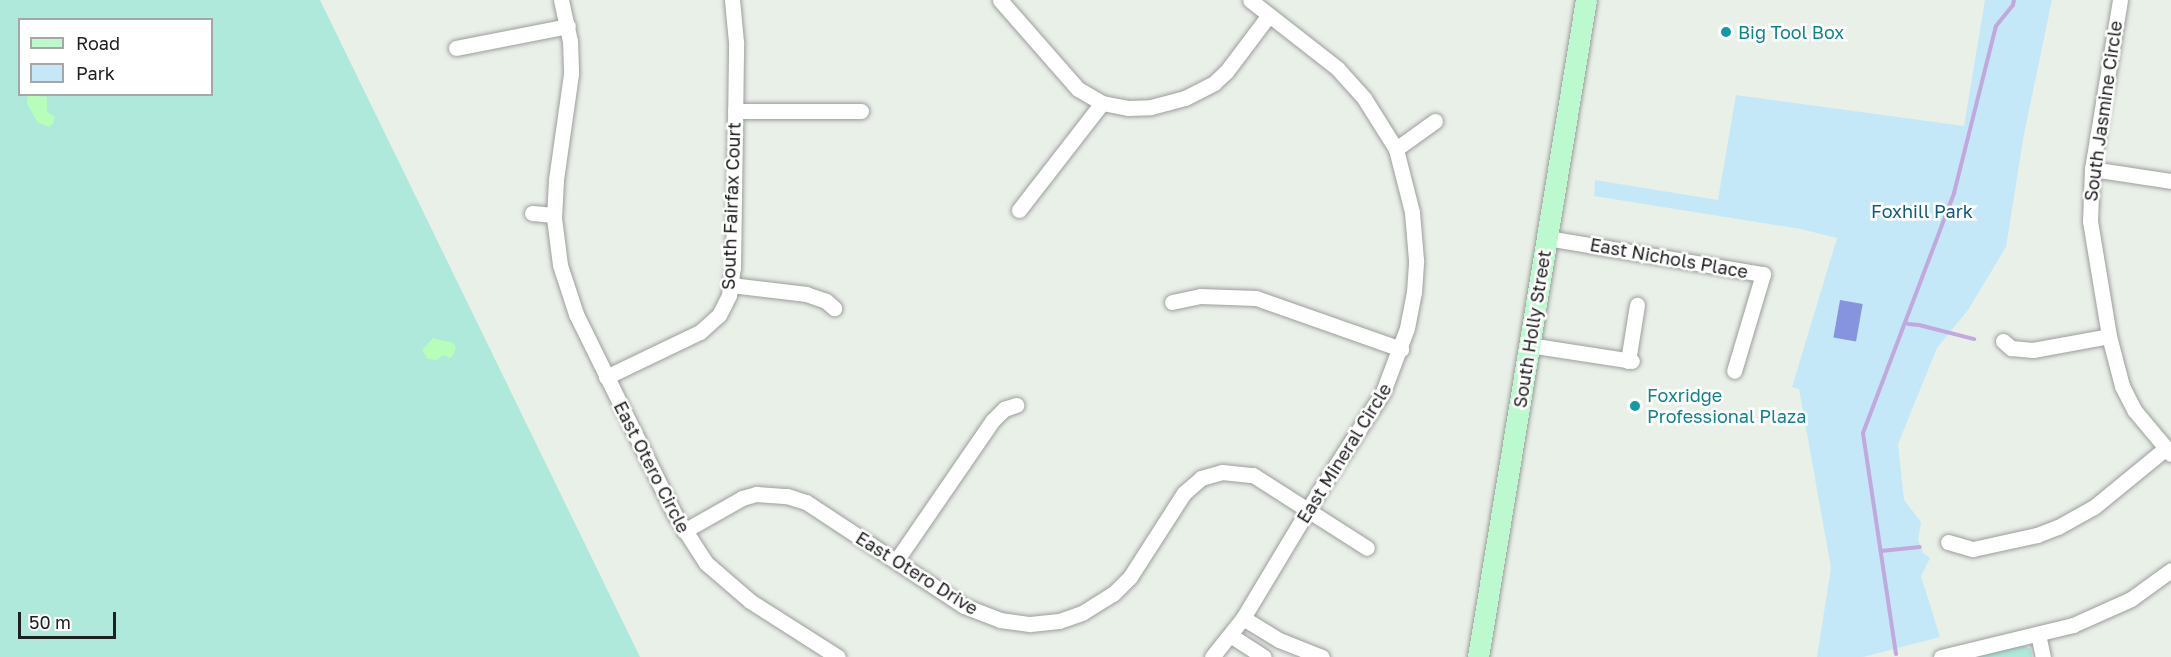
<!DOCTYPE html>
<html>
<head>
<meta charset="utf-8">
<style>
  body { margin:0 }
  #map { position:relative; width:2171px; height:657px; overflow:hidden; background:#e8f0e7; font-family:"Golos Text",sans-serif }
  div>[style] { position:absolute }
  .grass>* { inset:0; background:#aee9db }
  .sand>* { inset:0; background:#b7feba }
  .park>* { inset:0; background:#c5e8f9 }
  .pitch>* { inset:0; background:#8693de; transform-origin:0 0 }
  .stream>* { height:4px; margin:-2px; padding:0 2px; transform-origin:2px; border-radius:2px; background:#c1a8dd }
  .roads { filter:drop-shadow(0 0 2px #9d9d9d) drop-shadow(0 0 2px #9d9d9d) }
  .minor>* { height:15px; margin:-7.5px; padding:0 7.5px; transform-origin:7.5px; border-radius:7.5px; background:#fff }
  .secondary>* { height:21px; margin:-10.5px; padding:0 10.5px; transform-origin:10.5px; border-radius:10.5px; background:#bcf9ce }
  .dots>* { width:16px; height:16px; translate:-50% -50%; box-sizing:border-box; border:3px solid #fff; border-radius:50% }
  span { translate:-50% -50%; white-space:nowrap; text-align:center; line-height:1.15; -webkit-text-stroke:5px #fff; paint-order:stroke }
  .culture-label { font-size:18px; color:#0d838f }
  .left { translate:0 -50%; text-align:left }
  .street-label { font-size:18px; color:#202020 }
  .park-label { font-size:18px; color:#0d5a7f }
  .legend { position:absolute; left:18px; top:18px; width:195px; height:78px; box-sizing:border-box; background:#fff; border:2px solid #a6a6a6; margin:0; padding:8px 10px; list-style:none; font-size:18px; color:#202020 }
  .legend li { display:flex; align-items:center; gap:12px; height:30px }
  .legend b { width:30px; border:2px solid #a6a6a6 }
  .scale { position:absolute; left:18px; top:612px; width:98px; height:27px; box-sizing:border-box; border:3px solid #202020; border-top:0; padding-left:8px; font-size:18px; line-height:21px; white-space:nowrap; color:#202020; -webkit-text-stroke:4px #fff; paint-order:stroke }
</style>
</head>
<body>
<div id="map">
  <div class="grass">
    <i style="clip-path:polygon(evenodd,0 0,320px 0,640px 657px,0 657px,0 0,20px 20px,212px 20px,212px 94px,20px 94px,20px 20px)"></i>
    <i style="clip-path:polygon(2022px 645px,2031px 649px,2032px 657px,1965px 657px)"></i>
  </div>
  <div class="sand">
    <i style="clip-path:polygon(28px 95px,47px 97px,47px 112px,55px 117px,53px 123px,49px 127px,37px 122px,27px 103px)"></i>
    <i style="clip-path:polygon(433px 338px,453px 343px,456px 347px,454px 354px,450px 358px,443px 355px,437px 360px,428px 359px,422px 350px)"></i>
  </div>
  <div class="park">
    <i style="clip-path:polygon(1985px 0,2052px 0,2024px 134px,2006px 247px,1968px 310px,1937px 348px,1898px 444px,1904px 500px,1921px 522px,1918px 540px,1923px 553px,1930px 558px,1921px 576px,1940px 637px,1863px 657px,1817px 657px,1831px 568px,1799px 389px,1792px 387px,1837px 238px,1801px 229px,1594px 196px,1595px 180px,1718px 200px,1736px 95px,1964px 126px)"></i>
  </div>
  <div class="pitch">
    <i style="left:1840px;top:300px;width:23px;height:38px;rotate:10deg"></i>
  </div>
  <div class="stream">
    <i style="left:1908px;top:324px;width:11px;rotate:5deg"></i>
    <i style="left:1919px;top:325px;width:57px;rotate:14.3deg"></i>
    <i style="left:1881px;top:551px;width:39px;rotate:-6deg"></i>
    <i style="left:1896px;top:654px;width:223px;rotate:-98.5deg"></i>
    <i style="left:1863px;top:433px;width:257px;rotate:-69.2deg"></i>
    <i style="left:1954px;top:193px;width:172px;rotate:-75.9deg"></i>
    <i style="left:1996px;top:26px;width:27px;rotate:-51deg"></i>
    <i style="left:2013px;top:5px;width:5px;rotate:-79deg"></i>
  </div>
  <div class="roads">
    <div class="minor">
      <i style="left:561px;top:0;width:42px;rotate:77.6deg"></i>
      <i style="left:570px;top:41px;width:33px;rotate:88deg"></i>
      <i style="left:571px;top:74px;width:107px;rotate:98.1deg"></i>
      <i style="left:556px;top:180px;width:38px;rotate:93deg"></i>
      <i style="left:554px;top:218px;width:47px;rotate:82.7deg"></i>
      <i style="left:560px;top:265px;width:52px;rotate:71.9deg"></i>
      <i style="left:576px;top:314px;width:224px;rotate:63.8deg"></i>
      <i style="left:675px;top:515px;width:57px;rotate:57.1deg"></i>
      <i style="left:706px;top:563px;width:58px;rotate:40.8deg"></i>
      <i style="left:750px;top:601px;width:104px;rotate:32.5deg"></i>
      <i style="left:1000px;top:0;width:118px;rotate:48.8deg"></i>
      <i style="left:1078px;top:89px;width:28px;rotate:30deg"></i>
      <i style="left:1102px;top:103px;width:26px;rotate:11deg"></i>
      <i style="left:1128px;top:108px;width:23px;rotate:-2deg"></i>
      <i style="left:1151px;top:107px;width:35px;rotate:-15deg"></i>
      <i style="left:1185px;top:98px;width:33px;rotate:-27deg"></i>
      <i style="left:1214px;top:83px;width:16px;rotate:-43deg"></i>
      <i style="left:1226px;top:72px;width:71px;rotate:-53deg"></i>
      <i style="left:2120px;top:0;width:171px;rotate:99.4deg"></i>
      <i style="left:2092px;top:169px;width:52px;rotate:92.2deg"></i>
      <i style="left:2090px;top:221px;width:117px;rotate:80.6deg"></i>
      <i style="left:2109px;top:336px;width:52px;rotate:75.4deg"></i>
      <i style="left:2122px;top:386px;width:28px;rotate:63deg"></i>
      <i style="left:2135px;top:411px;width:56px;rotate:50.1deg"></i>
      <i style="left:456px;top:48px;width:114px;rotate:-11.1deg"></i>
      <i style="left:735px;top:111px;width:126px"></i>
      <i style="left:1396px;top:149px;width:48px;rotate:-35.7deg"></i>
      <i style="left:2092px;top:169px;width:80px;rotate:8.6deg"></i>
      <i style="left:1019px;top:210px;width:135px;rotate:-52.2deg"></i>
      <i style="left:532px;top:213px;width:22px;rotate:5deg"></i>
      <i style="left:1547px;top:238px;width:219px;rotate:9.5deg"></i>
      <i style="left:1763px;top:274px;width:101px;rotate:106.6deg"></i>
      <i style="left:731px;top:285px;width:76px;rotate:6.8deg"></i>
      <i style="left:806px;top:294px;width:21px;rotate:19deg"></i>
      <i style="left:826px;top:301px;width:11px;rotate:41deg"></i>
      <i style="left:1172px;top:302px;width:29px;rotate:-12deg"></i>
      <i style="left:1200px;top:296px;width:56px;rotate:2deg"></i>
      <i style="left:1256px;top:298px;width:154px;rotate:19.4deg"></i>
      <i style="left:2003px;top:341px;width:11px;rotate:41deg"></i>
      <i style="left:2011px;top:348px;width:22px;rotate:5deg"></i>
      <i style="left:2033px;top:350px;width:77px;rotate:-10.4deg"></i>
      <i style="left:1529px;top:345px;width:104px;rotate:8.8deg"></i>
      <i style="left:1628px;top:361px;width:57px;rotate:-80.9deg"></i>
      <i style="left:606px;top:377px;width:104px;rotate:-25.6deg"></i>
      <i style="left:700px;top:332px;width:25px;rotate:-42deg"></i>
      <i style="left:719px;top:315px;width:22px;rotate:-63deg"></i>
      <i style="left:729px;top:295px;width:27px;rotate:-82deg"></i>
      <i style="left:733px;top:268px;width:226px;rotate:-89.2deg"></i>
      <i style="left:736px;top:42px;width:42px;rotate:-95.4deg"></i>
      <i style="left:684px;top:531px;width:67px;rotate:-29.6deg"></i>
      <i style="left:742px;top:498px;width:15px;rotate:-16deg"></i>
      <i style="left:756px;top:494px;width:31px;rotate:4deg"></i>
      <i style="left:787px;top:496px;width:20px;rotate:18deg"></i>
      <i style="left:806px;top:502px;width:189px;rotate:33.4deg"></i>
      <i style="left:964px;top:606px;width:39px;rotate:21deg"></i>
      <i style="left:1000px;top:620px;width:30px;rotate:8deg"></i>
      <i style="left:1030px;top:624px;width:29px;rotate:-6deg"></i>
      <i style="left:1059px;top:621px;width:24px;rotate:-19deg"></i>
      <i style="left:1082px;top:613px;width:36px;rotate:-32deg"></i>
      <i style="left:1113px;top:594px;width:24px;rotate:-45deg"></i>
      <i style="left:1130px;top:577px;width:100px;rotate:-57.3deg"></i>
      <i style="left:1184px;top:493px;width:23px;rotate:-41deg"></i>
      <i style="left:1201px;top:478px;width:22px;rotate:-16deg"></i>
      <i style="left:1222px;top:472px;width:31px;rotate:6deg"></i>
      <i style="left:1253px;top:475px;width:135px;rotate:32.6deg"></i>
      <i style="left:1948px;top:542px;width:26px;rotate:16deg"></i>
      <i style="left:1973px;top:549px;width:66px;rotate:-12.3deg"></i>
      <i style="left:2037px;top:535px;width:22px;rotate:-21deg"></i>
      <i style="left:2058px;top:527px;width:41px;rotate:-29.1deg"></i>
      <i style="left:2094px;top:507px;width:93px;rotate:-39.3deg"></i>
      <i style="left:896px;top:561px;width:171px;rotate:-55.5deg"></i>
      <i style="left:993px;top:420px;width:16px;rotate:-45deg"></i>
      <i style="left:1004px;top:409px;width:13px;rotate:-18deg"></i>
      <i style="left:1243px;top:618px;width:42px;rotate:31.4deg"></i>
      <i style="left:1279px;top:640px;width:46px;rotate:21.6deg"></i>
      <i style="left:2038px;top:634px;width:24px;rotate:78deg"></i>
      <i style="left:1230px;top:635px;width:40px;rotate:32.9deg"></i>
      <i style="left:1212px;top:657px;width:50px;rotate:-51.5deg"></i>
      <i style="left:1243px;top:618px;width:146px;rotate:-59deg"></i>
      <i style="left:1318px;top:493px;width:120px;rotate:-57.2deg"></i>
      <i style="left:1383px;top:392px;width:68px;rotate:-69.4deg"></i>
      <i style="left:1407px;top:328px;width:37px;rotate:-79deg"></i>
      <i style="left:1414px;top:292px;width:32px;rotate:-86deg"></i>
      <i style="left:1416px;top:260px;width:48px;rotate:-94.8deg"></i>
      <i style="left:1412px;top:212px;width:65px;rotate:-104.3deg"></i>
      <i style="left:1396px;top:149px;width:60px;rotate:-122.1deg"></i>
      <i style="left:1364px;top:98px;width:40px;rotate:-132deg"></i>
      <i style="left:1337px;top:68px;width:110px;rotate:-142deg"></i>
      <i style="left:1941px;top:657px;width:136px;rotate:-13.6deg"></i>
      <i style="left:2073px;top:625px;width:64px;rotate:-24.1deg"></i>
      <i style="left:2131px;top:599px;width:49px;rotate:-35.9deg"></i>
    </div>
    <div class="secondary">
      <i style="left:1478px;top:657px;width:666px;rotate:-80.67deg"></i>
    </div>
  </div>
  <div class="dots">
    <i style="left:1726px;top:32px;background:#0f9aa8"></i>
    <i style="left:1635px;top:406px;background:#0f9aa8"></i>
  </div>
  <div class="culture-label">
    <span class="left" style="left:1738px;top:32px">Big Tool Box</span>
    <span class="left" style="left:1647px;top:406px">Foxridge<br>Professional Plaza</span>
  </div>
  <div class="street-label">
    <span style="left:2103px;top:111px;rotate:-82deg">South Jasmine Circle</span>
    <span style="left:731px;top:206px;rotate:-88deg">South Fairfax Court</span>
    <span style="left:1669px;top:258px;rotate:10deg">East Nichols Place</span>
    <span style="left:1532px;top:329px;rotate:-81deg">South Holly Street</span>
    <span style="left:1344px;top:453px;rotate:-58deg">East Mineral Circle</span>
    <span style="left:652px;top:467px;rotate:63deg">East Otero Circle</span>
    <span style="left:917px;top:573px;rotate:32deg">East Otero Drive</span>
  </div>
  <div class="park-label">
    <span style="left:1922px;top:211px">Foxhill Park</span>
  </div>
  <ul class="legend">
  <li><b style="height:8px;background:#bcf9ce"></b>Road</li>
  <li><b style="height:16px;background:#c5e8f9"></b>Park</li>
  </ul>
  <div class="scale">50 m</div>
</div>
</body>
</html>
